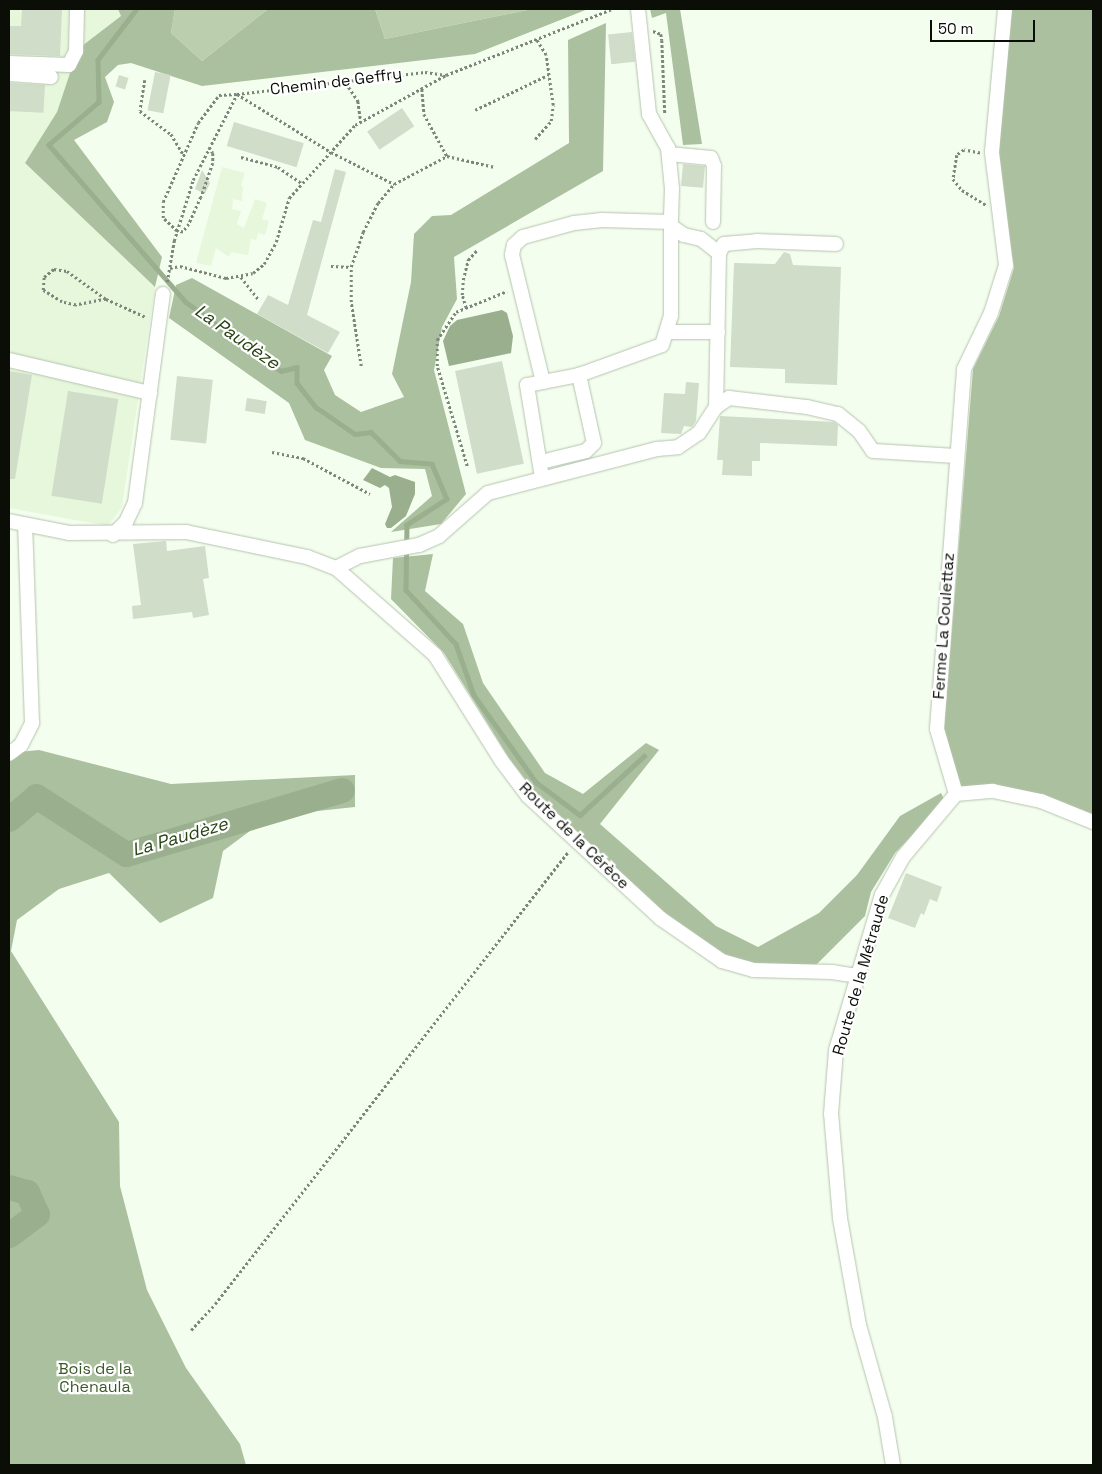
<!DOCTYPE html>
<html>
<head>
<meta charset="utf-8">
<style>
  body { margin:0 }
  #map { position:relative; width:1102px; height:1474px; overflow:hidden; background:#f4feee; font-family:"Space Grotesk",sans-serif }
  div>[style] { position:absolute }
  .built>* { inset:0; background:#e6f7dc }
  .green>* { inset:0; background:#bbcfaf }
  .forest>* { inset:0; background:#abc09e }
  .water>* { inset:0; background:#9aaf8d }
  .stream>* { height:4.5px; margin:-2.25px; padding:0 2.25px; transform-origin:2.25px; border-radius:2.25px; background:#9aaf8d }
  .river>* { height:25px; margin:-12.5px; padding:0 12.5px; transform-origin:12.5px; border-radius:12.5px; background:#9aaf8d }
  .building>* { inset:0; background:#d0ddc9; transform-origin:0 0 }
  .path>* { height:2.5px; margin-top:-1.25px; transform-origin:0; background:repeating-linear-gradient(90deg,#7e857a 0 2.5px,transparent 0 5px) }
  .roads { filter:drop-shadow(0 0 1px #b6c3af) drop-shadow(0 0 1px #b6c3af) }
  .minor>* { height:14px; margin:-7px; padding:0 7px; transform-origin:7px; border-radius:7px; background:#fff }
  span { translate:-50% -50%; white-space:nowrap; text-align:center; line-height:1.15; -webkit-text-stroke:4.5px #fff; paint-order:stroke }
  .street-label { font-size:16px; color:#0a0e07 }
  .park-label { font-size:16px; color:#3c5928 }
  .water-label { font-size:18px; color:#284412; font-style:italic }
  .frame { position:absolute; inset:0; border:10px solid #0a0e07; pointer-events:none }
  .scale { position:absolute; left:930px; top:20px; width:105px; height:22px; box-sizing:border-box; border:2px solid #0a0e07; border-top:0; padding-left:6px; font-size:15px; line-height:18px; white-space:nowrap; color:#0a0e07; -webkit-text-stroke:4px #fff; paint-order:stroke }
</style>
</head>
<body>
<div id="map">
  <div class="built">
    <i style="clip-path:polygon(9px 9px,118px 9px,121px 16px,78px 49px,57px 112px,25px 163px,155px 287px,122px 507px,108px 526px,9px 508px)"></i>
    <i style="clip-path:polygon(222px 167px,245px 173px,241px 186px,243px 187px,242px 201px,233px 199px,232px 209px,241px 211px,237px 224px,244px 228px,255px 199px,267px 203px,262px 219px,269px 221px,265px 235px,258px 233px,256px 240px,251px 239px,248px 255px,231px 252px,229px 257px,216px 248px,211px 266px,196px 263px)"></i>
  </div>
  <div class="green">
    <i style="clip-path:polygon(175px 9px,268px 9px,202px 61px,171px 33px)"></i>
    <i style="clip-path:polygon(375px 9px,532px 9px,385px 39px)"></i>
  </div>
  <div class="forest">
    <i style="clip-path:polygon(118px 9px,175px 9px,171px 33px,202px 61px,268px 9px,375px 9px,385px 39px,532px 9px,588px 9px,475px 54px,202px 86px,131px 63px,118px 65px,105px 77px,114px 102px,107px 122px,74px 140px,162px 257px,155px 287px,25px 163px,57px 112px,78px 49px,121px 16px)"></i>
    <i style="clip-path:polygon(650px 9px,680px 9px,702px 144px,683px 145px,666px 13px,652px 18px)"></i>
    <i style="clip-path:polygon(1012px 9px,1093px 9px,1093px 815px,995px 786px,961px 786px,944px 730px,973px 369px,999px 316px,1014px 268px,997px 152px)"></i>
    <i style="clip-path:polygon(606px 23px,603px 171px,454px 257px,457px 299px,442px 327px,434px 370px,466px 494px,441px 524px,391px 532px,432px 496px,425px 469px,381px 468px,305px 440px,289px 403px,169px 318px,176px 285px,192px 278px,332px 356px,324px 370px,335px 395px,361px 412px,404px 397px,392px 374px,411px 282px,414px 234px,432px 216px,451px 215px,569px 143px,568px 40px)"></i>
    <i style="clip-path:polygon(433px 554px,425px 591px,463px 624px,483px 683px,545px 773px,583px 794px,646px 743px,659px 750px,600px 824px,716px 926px,758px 947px,819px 913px,857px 875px,900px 816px,941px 793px,945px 801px,895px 853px,871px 892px,865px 916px,815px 966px,756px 964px,727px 957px,667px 915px,572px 831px,535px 792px,509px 758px,444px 653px,391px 599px,393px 558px)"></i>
    <i style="clip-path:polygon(39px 750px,171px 784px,355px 775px,355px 807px,270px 816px,223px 851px,213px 898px,160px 923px,109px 873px,59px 889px,17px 920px,11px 951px,119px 1122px,120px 1186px,147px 1290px,186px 1368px,240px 1444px,246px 1465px,9px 1465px,9px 753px)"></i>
  </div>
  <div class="water">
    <i style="clip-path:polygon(502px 310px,507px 313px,513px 336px,511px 353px,449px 366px,443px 341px,450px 326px,457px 320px)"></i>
    <i style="clip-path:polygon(372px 468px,390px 477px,395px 475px,415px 482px,415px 494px,406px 516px,391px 528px,387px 528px,385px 524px,392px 507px,389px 488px,385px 485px,380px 488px,363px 480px)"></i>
  </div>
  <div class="stream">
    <i style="left:137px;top:9px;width:64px;rotate:127.4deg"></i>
    <i style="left:98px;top:60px;width:42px;rotate:88.6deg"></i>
    <i style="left:99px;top:102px;width:66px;rotate:139.3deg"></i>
    <i style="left:49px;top:145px;width:208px;rotate:48.9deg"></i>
    <i style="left:186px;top:302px;width:117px;rotate:36deg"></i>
    <i style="left:281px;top:371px;width:16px;rotate:-14deg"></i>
    <i style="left:297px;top:367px;width:16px;rotate:90deg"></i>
    <i style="left:297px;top:383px;width:31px;rotate:52deg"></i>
    <i style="left:316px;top:407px;width:47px;rotate:34.7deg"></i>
    <i style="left:355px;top:434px;width:16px;rotate:-7deg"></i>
    <i style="left:371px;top:432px;width:41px;rotate:45deg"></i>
    <i style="left:400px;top:461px;width:32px;rotate:5deg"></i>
    <i style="left:432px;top:464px;width:38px;rotate:67deg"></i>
    <i style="left:447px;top:499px;width:48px;rotate:147deg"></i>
    <i style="left:407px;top:525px;width:65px;rotate:90.9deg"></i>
    <i style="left:406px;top:590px;width:74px;rotate:47.2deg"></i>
    <i style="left:456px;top:644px;width:54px;rotate:70.6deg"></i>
    <i style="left:474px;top:695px;width:107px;rotate:54.5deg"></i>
    <i style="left:536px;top:782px;width:55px;rotate:36.9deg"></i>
    <i style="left:580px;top:815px;width:87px;rotate:-42.7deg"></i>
  </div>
  <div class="river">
    <i style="left:9px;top:819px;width:35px;rotate:-40deg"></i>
    <i style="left:36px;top:796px;width:107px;rotate:32.8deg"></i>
    <i style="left:126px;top:854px;width:225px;rotate:-16.5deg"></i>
    <i style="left:9px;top:1187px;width:19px;rotate:16deg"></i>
    <i style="left:27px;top:1192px;width:24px;rotate:66deg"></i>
    <i style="left:37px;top:1214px;width:35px;rotate:143deg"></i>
  </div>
  <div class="building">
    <i style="clip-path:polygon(22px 9px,62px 9px,60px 56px,9px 54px,9px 26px,21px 26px)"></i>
    <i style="left:632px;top:32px;width:30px;height:24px;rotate:84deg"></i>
    <i style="left:155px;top:72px;width:16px;height:39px;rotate:11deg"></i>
    <i style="left:119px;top:75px;width:10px;height:12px;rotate:17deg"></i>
    <i style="left:9px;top:83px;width:36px;height:28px;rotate:3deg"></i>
    <i style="left:402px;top:108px;width:22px;height:42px;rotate:56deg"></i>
    <i style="left:234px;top:122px;width:73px;height:25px;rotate:17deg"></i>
    <i style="left:683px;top:164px;width:22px;height:22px;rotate:5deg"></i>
    <i style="clip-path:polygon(335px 169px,346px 172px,307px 315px,340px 332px,328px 353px,257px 314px,268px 295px,288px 305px,313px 220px,321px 222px)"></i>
    <i style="clip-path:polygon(202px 170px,210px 183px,205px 194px,195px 189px)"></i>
    <i style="clip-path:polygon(784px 252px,790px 254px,793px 265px,841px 267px,837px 385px,785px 383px,785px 369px,730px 367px,734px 263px,775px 264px)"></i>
    <i style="left:502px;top:361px;width:105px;height:48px;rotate:78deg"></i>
    <i style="clip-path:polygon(9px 371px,32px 375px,15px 479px,9px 479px)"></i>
    <i style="left:177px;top:376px;width:36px;height:64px;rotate:6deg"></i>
    <i style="clip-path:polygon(686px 382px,699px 383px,696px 421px,692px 427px,684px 426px,681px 434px,661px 433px,664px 393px,685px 394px)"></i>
    <i style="left:68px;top:391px;width:51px;height:106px;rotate:9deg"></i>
    <i style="left:247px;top:398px;width:20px;height:13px;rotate:9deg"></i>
    <i style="clip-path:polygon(720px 416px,834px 422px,838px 425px,837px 446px,760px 443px,760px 461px,752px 461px,752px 476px,722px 475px,723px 460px,717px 460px)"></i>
    <i style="clip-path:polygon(166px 541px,167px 551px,205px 546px,209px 578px,203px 579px,209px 615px,193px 618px,192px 612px,133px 619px,132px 606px,141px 605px,133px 544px)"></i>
    <i style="clip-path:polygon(906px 873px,942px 887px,937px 902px,930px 899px,924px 915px,921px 913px,915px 928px,888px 918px)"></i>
  </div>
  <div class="path">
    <i style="left:653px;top:31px;width:9px;rotate:21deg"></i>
    <i style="left:661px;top:34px;width:6px;rotate:81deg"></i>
    <i style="left:662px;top:40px;width:74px;rotate:87.7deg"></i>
    <i style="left:145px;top:80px;width:31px;rotate:99deg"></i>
    <i style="left:140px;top:111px;width:39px;rotate:37deg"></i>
    <i style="left:171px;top:134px;width:23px;rotate:59deg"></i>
    <i style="left:346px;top:83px;width:22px;rotate:56deg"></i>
    <i style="left:358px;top:101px;width:21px;rotate:82deg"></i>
    <i style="left:422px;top:89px;width:25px;rotate:85deg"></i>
    <i style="left:424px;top:114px;width:48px;rotate:61.3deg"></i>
    <i style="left:475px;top:110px;width:81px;rotate:-25.6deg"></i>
    <i style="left:535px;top:139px;width:24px;rotate:-48deg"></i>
    <i style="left:551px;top:121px;width:16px;rotate:-83deg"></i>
    <i style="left:553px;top:105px;width:50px;rotate:-98deg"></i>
    <i style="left:546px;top:55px;width:19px;rotate:-122deg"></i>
    <i style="left:209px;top:147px;width:7px;rotate:56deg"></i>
    <i style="left:213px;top:153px;width:10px;rotate:90deg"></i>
    <i style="left:213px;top:163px;width:36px;rotate:109deg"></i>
    <i style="left:201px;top:197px;width:30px;rotate:114deg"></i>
    <i style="left:189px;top:224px;width:10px;rotate:127deg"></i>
    <i style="left:183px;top:232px;width:6px;rotate:-171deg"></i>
    <i style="left:177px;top:231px;width:19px;rotate:-137deg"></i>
    <i style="left:163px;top:218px;width:16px;rotate:-90deg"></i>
    <i style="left:163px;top:202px;width:86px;rotate:-66.1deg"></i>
    <i style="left:198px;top:123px;width:35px;rotate:-53deg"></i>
    <i style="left:219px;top:95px;width:18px;rotate:-3deg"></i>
    <i style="left:237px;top:94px;width:110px;rotate:31.7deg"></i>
    <i style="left:331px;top:152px;width:71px;rotate:26.9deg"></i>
    <i style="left:394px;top:184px;width:60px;rotate:-27.8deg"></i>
    <i style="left:447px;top:156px;width:49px;rotate:12.9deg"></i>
    <i style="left:980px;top:153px;width:16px;rotate:-169deg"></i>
    <i style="left:964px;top:150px;width:9px;rotate:144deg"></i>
    <i style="left:957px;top:155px;width:24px;rotate:99deg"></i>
    <i style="left:953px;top:179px;width:14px;rotate:51deg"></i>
    <i style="left:962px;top:190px;width:28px;rotate:32deg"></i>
    <i style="left:241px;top:157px;width:38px;rotate:15deg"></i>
    <i style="left:278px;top:167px;width:29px;rotate:34deg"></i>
    <i style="left:331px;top:266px;width:20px;rotate:3deg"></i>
    <i style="left:170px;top:268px;width:10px;rotate:-11deg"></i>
    <i style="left:180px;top:266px;width:48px;rotate:14.6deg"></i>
    <i style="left:226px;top:278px;width:27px;rotate:-10deg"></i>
    <i style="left:253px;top:273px;width:14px;rotate:-39deg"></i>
    <i style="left:264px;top:264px;width:25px;rotate:-61deg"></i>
    <i style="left:276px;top:242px;width:46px;rotate:-73.5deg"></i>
    <i style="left:289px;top:198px;width:98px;rotate:-47.9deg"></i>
    <i style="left:355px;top:125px;width:104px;rotate:-28.8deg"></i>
    <i style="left:241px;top:277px;width:28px;rotate:52deg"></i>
    <i style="left:167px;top:282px;width:42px;rotate:-80.3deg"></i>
    <i style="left:174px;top:241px;width:64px;rotate:-72.7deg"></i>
    <i style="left:193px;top:180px;width:97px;rotate:-62.9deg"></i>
    <i style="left:237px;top:94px;width:189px;rotate:-6.7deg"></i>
    <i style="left:425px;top:72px;width:21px;rotate:8deg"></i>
    <i style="left:446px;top:75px;width:179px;rotate:-21.7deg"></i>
    <i style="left:106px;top:299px;width:31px;rotate:169deg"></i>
    <i style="left:76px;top:305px;width:14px;rotate:-168deg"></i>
    <i style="left:62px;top:302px;width:22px;rotate:-148deg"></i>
    <i style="left:43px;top:290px;width:13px;rotate:-86deg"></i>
    <i style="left:44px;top:277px;width:13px;rotate:-39deg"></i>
    <i style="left:54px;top:269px;width:13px;rotate:9deg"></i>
    <i style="left:67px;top:271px;width:48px;rotate:35.7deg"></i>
    <i style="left:106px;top:299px;width:44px;rotate:24.2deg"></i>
    <i style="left:466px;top:308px;width:14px;rotate:-107deg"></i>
    <i style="left:462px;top:295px;width:15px;rotate:-86deg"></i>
    <i style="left:463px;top:280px;width:21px;rotate:-76deg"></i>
    <i style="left:468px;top:260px;width:13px;rotate:-48deg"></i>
    <i style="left:361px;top:366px;width:65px;rotate:-98.9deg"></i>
    <i style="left:351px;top:302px;width:35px;rotate:-90deg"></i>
    <i style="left:351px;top:267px;width:37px;rotate:-71deg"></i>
    <i style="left:363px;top:232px;width:33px;rotate:-63deg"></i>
    <i style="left:378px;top:203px;width:25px;rotate:-50deg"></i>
    <i style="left:272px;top:452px;width:32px;rotate:11deg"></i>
    <i style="left:303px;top:458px;width:76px;rotate:28.2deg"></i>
    <i style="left:467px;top:466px;width:104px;rotate:-106.7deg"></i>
    <i style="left:437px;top:366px;width:26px;rotate:-90deg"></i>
    <i style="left:437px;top:340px;width:34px;rotate:-56deg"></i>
    <i style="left:456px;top:312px;width:55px;rotate:-22.4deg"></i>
    <i style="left:191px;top:1330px;width:35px;rotate:-47deg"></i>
    <i style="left:215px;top:1304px;width:574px;rotate:-52.01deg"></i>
  </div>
  <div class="roads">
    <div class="minor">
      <i style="left:638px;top:9px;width:106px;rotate:84deg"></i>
      <i style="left:649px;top:114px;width:39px;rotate:61deg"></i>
      <i style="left:668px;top:148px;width:41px;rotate:84.4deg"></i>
      <i style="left:672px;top:189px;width:37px;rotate:92deg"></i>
      <i style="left:671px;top:226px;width:16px;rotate:35deg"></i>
      <i style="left:684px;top:235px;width:17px;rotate:13deg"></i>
      <i style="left:701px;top:239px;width:23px;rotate:38deg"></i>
      <i style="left:719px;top:253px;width:154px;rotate:91.1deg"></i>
      <i style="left:9px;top:63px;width:60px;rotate:1.9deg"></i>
      <i style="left:69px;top:65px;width:16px;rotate:-63deg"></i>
      <i style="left:76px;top:51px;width:42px;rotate:-88.6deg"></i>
      <i style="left:9px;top:74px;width:42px;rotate:4.1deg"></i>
      <i style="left:669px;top:154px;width:42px;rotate:5.4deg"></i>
      <i style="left:711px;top:158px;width:9px;rotate:69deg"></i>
      <i style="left:714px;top:166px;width:56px;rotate:91deg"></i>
      <i style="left:719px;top:253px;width:10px;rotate:-61deg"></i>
      <i style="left:724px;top:244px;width:33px;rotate:-5deg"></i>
      <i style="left:757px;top:241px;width:79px;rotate:2.2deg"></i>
      <i style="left:669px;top:332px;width:49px"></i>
      <i style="left:9px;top:360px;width:145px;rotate:13.2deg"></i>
      <i style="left:579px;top:375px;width:88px;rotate:-19.9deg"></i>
      <i style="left:662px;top:345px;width:30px;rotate:-73deg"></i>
      <i style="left:671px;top:316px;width:90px;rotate:-90deg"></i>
      <i style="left:543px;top:382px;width:131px;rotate:-103.7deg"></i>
      <i style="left:512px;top:255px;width:10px;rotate:-79deg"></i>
      <i style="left:514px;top:245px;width:12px;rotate:-42deg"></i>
      <i style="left:523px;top:237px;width:53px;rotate:-15.4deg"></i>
      <i style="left:574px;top:223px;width:28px;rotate:-6deg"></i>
      <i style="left:602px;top:220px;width:69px;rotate:1.7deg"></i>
      <i style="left:541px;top:462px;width:46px;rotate:-13.7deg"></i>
      <i style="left:586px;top:451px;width:11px;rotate:-45deg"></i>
      <i style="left:594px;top:443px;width:70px;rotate:-102.4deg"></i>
      <i style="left:579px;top:375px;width:53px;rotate:169.1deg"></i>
      <i style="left:527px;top:385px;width:94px;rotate:80.8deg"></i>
      <i style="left:9px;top:521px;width:61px;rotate:11.3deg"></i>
      <i style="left:69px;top:533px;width:117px;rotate:-0.5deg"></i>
      <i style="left:186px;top:532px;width:124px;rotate:11.7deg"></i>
      <i style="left:307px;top:557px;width:31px;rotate:21deg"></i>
      <i style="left:336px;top:568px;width:132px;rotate:41.3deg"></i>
      <i style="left:435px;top:655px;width:124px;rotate:57.8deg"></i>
      <i style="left:501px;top:760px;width:45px;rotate:53.1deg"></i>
      <i style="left:528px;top:796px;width:180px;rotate:42.7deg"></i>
      <i style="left:660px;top:918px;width:75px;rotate:34.7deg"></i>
      <i style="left:722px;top:961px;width:32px;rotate:16deg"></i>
      <i style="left:753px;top:970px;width:79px;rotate:1.5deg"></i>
      <i style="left:832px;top:972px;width:25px;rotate:9deg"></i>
      <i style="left:113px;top:535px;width:18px;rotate:-45deg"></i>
      <i style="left:126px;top:522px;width:21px;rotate:-65deg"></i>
      <i style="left:135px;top:503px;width:211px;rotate:-82.4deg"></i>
      <i style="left:336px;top:568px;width:27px;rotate:-27deg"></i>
      <i style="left:360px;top:556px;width:60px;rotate:-10.6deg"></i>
      <i style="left:419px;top:545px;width:22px;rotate:-24deg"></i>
      <i style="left:439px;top:536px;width:65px;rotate:-41.3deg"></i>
      <i style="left:488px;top:493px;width:175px;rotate:-14.6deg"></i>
      <i style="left:657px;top:449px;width:21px;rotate:-5deg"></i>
      <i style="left:678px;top:447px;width:25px;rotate:-34deg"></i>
      <i style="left:699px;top:433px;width:31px;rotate:-57deg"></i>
      <i style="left:716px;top:407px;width:16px;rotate:-35deg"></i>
      <i style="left:729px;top:398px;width:79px;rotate:6.6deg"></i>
      <i style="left:807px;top:407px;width:32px;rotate:13deg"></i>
      <i style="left:838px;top:414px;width:27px;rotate:39deg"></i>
      <i style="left:859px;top:431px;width:24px;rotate:55deg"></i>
      <i style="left:873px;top:451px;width:84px;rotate:3.4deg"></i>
      <i style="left:9px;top:754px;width:15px;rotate:-37deg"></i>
      <i style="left:21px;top:745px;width:25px;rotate:-63deg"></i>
      <i style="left:32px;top:723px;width:198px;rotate:-92deg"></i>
      <i style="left:956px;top:794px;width:68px;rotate:-106.3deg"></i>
      <i style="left:937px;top:729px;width:361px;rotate:-85.7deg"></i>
      <i style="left:964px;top:369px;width:62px;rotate:-64.3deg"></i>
      <i style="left:991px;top:313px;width:50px;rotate:-72.6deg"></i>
      <i style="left:1006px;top:265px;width:114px;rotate:-97.1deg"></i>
      <i style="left:992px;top:152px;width:144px;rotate:-84.8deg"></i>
      <i style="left:893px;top:1465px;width:49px;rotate:-99.5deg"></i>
      <i style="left:885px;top:1417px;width:96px;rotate:-105.8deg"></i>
      <i style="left:859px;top:1325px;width:109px;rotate:-100.1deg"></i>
      <i style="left:840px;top:1218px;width:104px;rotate:-94.9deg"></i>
      <i style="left:831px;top:1114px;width:64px;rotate:-85.5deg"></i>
      <i style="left:836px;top:1050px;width:162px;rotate:-73.5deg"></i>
      <i style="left:882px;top:895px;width:43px;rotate:-61.1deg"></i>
      <i style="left:903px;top:857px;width:82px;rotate:-49.9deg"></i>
      <i style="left:956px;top:794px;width:37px;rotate:-5deg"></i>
      <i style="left:993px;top:791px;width:49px;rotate:11.8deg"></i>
      <i style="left:1041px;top:801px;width:56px;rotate:22deg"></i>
    </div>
  </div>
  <div class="street-label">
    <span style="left:336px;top:82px;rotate:-7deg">Chemin de Geffry</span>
    <span style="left:944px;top:626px;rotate:-86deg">Ferme La Coulettaz</span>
    <span style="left:574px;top:836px;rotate:44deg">Route de la Cérèce</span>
    <span style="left:861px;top:975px;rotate:-74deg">Route de la Métraude</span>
  </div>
  <div class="park-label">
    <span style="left:95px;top:1378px">Bois de la<br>Chenaula</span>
  </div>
  <div class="water-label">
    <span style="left:237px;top:337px;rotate:35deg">La Paudèze</span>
    <span style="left:180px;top:837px;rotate:-16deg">La Paudèze</span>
  </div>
  <div class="frame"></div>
  <div class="scale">50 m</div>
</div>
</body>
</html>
